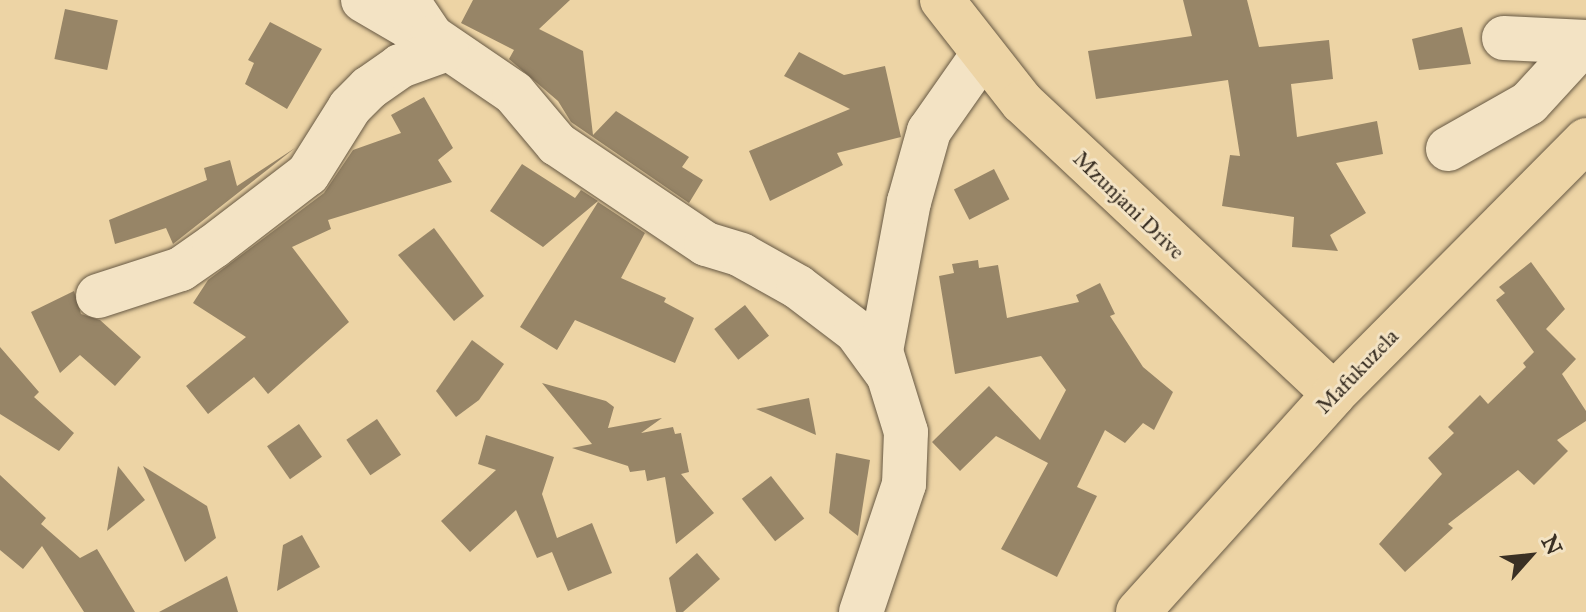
<!DOCTYPE html>
<html>
<head>
<meta charset="utf-8">
<style>
  body { margin:0 }
  #map { position:relative; width:1586px; height:612px; overflow:hidden; background:#edd4a5; font-family:"IM FELL Great Primer",serif }
  div>[style] { position:absolute }
  .building>* { inset:0; background:#978567; transform-origin:0 0 }
  .roads { filter:drop-shadow(0 0 2px #675944) drop-shadow(0 0 2px #675944) }
  .minor>* { height:44px; margin:-22px; padding:0 22px; transform-origin:22px; border-radius:22px; background:#f3e3c4 }
  .major>* { height:44px; margin:-22px; padding:0 22px; transform-origin:22px; border-radius:22px; background:#edd4a5 }
  span { translate:-50% -50%; white-space:nowrap; text-align:center; line-height:1.15; -webkit-text-stroke:6px #f3e3c4; paint-order:stroke }
  .street-label { font-size:22px; color:#3a3024 }
  .north { position:absolute; left:1490px; top:516px; width:80px; height:80px; -webkit-text-stroke:6px #f3e3c4; paint-order:stroke; rotate:63deg; font-size:22px; font-weight:700; line-height:32px; text-align:center; color:#3a3024 }
  .north::after { content:''; display:block; margin:auto; width:28px; height:36px; background:#3a3024; clip-path:polygon(50% 0,100% 100%,50% 72%,0 100%) }
</style>
</head>
<body>
<div id="map">
  <div class="building">
    <i style="clip-path:polygon(473px 0,570px 0,539px 29px,583px 51px,593px 135px,616px 111px,689px 157px,682px 167px,703px 180px,689px 203px,571px 122px,558px 101px,509px 59px,514px 50px,461px 23px)"></i>
    <i style="clip-path:polygon(1183px 0,1247px 0,1259px 47px,1329px 40px,1333px 79px,1291px 84px,1297px 137px,1377px 121px,1383px 154px,1336px 163px,1366px 213px,1330px 235px,1338px 251px,1292px 247px,1294px 217px,1222px 206px,1230px 155px,1240px 156px,1228px 80px,1096px 99px,1088px 51px,1192px 36px)"></i>
    <i style="left:65px;top:9px;width:54px;height:51px;rotate:12deg"></i>
    <i style="clip-path:polygon(270px 22px,322px 49px,287px 109px,245px 84px,254px 63px,248px 60px)"></i>
    <i style="clip-path:polygon(1462px 27px,1471px 64px,1419px 70px,1412px 39px)"></i>
    <i style="clip-path:polygon(799px 52px,844px 75px,885px 66px,901px 137px,837px 153px,843px 165px,770px 201px,749px 151px,850px 109px,784px 76px)"></i>
    <i style="clip-path:polygon(424px 97px,453px 148px,438px 160px,452px 182px,328px 220px,331px 229px,292px 247px,349px 322px,268px 394px,254px 377px,208px 414px,186px 386px,246px 337px,193px 303px,208px 280px,324px 193px,353px 150px,401px 133px,391px 115px)"></i>
    <i style="clip-path:polygon(295px 148px,173px 244px,166px 228px,115px 244px,109px 220px,207px 180px,204px 168px,230px 160px,237px 186px)"></i>
    <i style="clip-path:polygon(522px 164px,575px 198px,581px 190px,598px 201px,543px 247px,490px 211px)"></i>
    <i style="left:994px;top:169px;width:34px;height:45px;rotate:63deg"></i>
    <i style="clip-path:polygon(598px 202px,645px 233px,621px 278px,666px 298px,664px 302px,694px 318px,675px 363px,575px 320px,557px 350px,520px 327px)"></i>
    <i style="clip-path:polygon(434px 228px,484px 296px,454px 321px,398px 255px)"></i>
    <i style="clip-path:polygon(978px 260px,979px 268px,998px 265px,1007px 318px,1079px 302px,1076px 295px,1100px 283px,1115px 314px,1110px 316px,1143px 367px,1173px 392px,1154px 430px,1143px 423px,1125px 443px,1105px 430px,1077px 487px,1097px 496px,1057px 577px,1001px 549px,1048px 463px,996px 436px,960px 471px,932px 442px,989px 386px,1040px 440px,1066px 390px,1041px 356px,955px 374px,939px 276px,954px 273px,952px 264px)"></i>
    <i style="clip-path:polygon(1531px 262px,1565px 309px,1546px 329px,1576px 359px,1562px 374px,1586px 411px,1586px 421px,1557px 440px,1568px 451px,1534px 485px,1518px 470px,1448px 524px,1453px 528px,1405px 572px,1379px 544px,1442px 474px,1428px 458px,1454px 433px,1448px 427px,1480px 395px,1488px 404px,1526px 367px,1523px 363px,1534px 352px,1496px 300px,1505px 293px,1499px 287px)"></i>
    <i style="clip-path:polygon(74px 291px,81px 314px,100px 320px,141px 357px,115px 386px,80px 355px,60px 373px,31px 312px)"></i>
    <i style="left:745px;top:305px;width:39px;height:39px;rotate:52deg"></i>
    <i style="clip-path:polygon(472px 340px,504px 364px,479px 400px,456px 417px,436px 391px)"></i>
    <i style="clip-path:polygon(0 347px,39px 392px,34px 397px,74px 433px,59px 451px,0 414px)"></i>
    <i style="clip-path:polygon(542px 383px,606px 401px,614px 407px,608px 428px,662px 418px,641px 433px,673px 427px,675px 434px,681px 433px,689px 472px,681px 474px,714px 513px,676px 544px,665px 477px,647px 481px,645px 470px,630px 472px,628px 466px,572px 448px,592px 444px)"></i>
    <i style="clip-path:polygon(809px 398px,816px 435px,756px 409px)"></i>
    <i style="left:377px;top:419px;width:43px;height:37px;rotate:56deg"></i>
    <i style="left:299px;top:424px;width:40px;height:39px;rotate:55deg"></i>
    <i style="clip-path:polygon(486px 435px,554px 457px,542px 494px,557px 538px,592px 523px,612px 573px,568px 591px,552px 552px,537px 558px,516px 510px,470px 552px,441px 521px,496px 470px,478px 464px)"></i>
    <i style="clip-path:polygon(836px 453px,870px 460px,858px 536px,829px 513px)"></i>
    <i style="clip-path:polygon(118px 466px,145px 500px,107px 531px)"></i>
    <i style="clip-path:polygon(143px 466px,207px 506px,216px 538px,185px 562px)"></i>
    <i style="clip-path:polygon(0 475px,46px 518px,41px 524px,80px 558px,97px 549px,135px 612px,84px 612px,42px 546px,23px 569px,0 550px)"></i>
    <i style="left:771px;top:476px;width:54px;height:37px;rotate:52deg"></i>
    <i style="clip-path:polygon(302px 535px,320px 567px,277px 591px,283px 545px)"></i>
    <i style="clip-path:polygon(697px 553px,720px 579px,683px 612px,676px 612px,669px 578px)"></i>
    <i style="clip-path:polygon(227px 576px,238px 612px,159px 612px)"></i>
  </div>
  <div class="roads">
    <div class="minor">
      <i style="left:363px;top:0;width:75px;rotate:30.3deg"></i>
      <i style="left:407px;top:0;width:45px;rotate:56deg"></i>
      <i style="left:432px;top:37px;width:99px;rotate:34.3deg"></i>
      <i style="left:514px;top:93px;width:67px;rotate:49.9deg"></i>
      <i style="left:557px;top:144px;width:179px;rotate:33.9deg"></i>
      <i style="left:706px;top:244px;width:37px;rotate:17deg"></i>
      <i style="left:741px;top:255px;width:65px;rotate:29.3deg"></i>
      <i style="left:798px;top:287px;width:73px;rotate:37.2deg"></i>
      <i style="left:856px;top:331px;width:54px;rotate:54deg"></i>
      <i style="left:1504px;top:38px;width:82px;rotate:2.8deg"></i>
      <i style="left:1448px;top:149px;width:93px;rotate:-29.6deg"></i>
      <i style="left:1529px;top:103px;width:83px;rotate:-47.4deg"></i>
      <i style="left:98px;top:296px;width:87px;rotate:-18deg"></i>
      <i style="left:181px;top:269px;width:40px;rotate:-34.9deg"></i>
      <i style="left:214px;top:246px;width:118px;rotate:-37.5deg"></i>
      <i style="left:308px;top:174px;width:79px;rotate:-57.9deg"></i>
      <i style="left:350px;top:107px;width:27px;rotate:-45deg"></i>
      <i style="left:369px;top:88px;width:38px;rotate:-35deg"></i>
      <i style="left:400px;top:66px;width:50px;rotate:-19.9deg"></i>
      <i style="left:861px;top:612px;width:135px;rotate:-71.4deg"></i>
      <i style="left:904px;top:484px;width:52px;rotate:-87.8deg"></i>
      <i style="left:906px;top:432px;width:85px;rotate:-107.2deg"></i>
      <i style="left:881px;top:351px;width:152px;rotate:-79.4deg"></i>
      <i style="left:909px;top:202px;width:74px;rotate:-74.3deg"></i>
      <i style="left:929px;top:131px;width:94px;rotate:-55deg"></i>
    </div>
    <div class="major">
      <i style="left:942px;top:0;width:130px;rotate:51.9deg"></i>
      <i style="left:1022px;top:102px;width:427px;rotate:43.1deg"></i>
      <i style="left:1138px;top:612px;width:293px;rotate:-48deg"></i>
      <i style="left:1334px;top:394px;width:358px;rotate:-45.2deg"></i>
    </div>
  </div>
  <div class="street-label">
    <span style="left:1129px;top:205px;rotate:44deg">Mzunjani Drive</span>
    <span style="left:1357px;top:371px;rotate:-46deg">Mafukuzela</span>
  </div>
  <div class="north">N</div>
</div>
</body>
</html>
